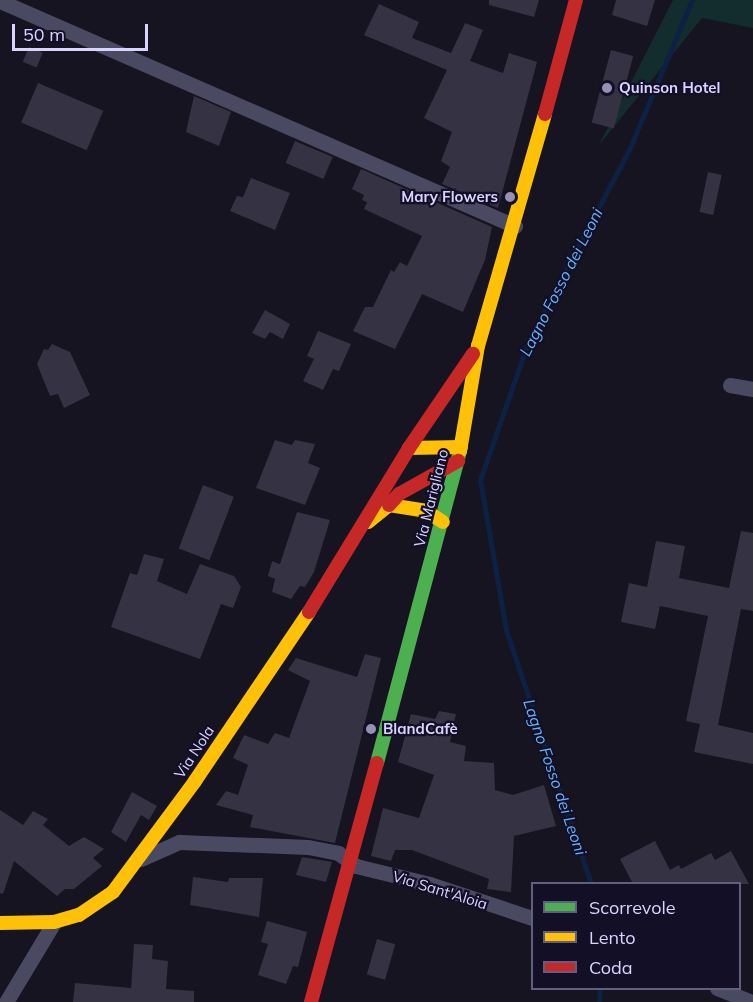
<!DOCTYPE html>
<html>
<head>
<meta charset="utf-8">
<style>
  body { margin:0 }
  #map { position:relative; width:753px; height:1002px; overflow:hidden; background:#161421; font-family:Mulish,sans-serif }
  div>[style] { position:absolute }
  .green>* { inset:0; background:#132c2d }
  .stream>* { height:5px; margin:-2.5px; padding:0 2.5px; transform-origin:2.5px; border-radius:2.5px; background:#0d2144 }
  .building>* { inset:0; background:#343243; transform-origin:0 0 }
  .street>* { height:15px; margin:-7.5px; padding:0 7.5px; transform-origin:7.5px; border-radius:7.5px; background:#4a4962 }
  .fast>* { height:14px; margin:-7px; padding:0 7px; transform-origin:7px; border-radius:7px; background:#4caf50 }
  .slow>* { height:14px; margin:-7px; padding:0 7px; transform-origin:7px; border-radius:7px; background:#ffc107 }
  .jam>* { height:14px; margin:-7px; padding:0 7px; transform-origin:7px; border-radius:7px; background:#c62828 }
  .dots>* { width:16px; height:16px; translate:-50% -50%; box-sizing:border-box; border:3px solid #130f26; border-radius:50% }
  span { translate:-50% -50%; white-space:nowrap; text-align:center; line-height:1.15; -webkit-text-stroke:4.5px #130f26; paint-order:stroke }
  .poi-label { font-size:15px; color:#d9d4ff; font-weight:700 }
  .left { translate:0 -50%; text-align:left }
  .right { translate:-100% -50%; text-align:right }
  .street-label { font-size:15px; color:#d9d4ff }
  .water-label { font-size:16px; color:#62b6ff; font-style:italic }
  .legend { position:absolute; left:531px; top:882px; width:210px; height:108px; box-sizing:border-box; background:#130f26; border:2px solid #625e7d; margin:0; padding:8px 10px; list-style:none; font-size:18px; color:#d9d4ff }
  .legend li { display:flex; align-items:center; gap:12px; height:30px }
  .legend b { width:30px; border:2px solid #625e7d }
  .scale { position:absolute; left:12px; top:24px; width:136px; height:27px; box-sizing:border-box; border:3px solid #d9d4ff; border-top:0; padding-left:8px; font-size:18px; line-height:21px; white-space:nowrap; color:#d9d4ff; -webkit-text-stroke:4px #130f26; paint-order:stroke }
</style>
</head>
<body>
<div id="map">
  <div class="green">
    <i style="clip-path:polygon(673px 0,753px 0,753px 28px,702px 18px,599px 145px)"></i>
  </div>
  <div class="stream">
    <i style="left:591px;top:884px;width:268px;rotate:-108.5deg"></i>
    <i style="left:506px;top:630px;width:152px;rotate:-99.8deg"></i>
    <i style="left:480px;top:480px;width:146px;rotate:-70.8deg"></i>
    <i style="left:528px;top:342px;width:217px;rotate:-62.3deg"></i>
    <i style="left:629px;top:150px;width:163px;rotate:-67.2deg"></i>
    <i style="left:599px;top:1002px;width:14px;rotate:-86deg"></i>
  </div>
  <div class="building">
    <i style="clip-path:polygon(489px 0,539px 0,534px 17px,489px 5px)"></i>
    <i style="clip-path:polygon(616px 0,655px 0,647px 26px,612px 15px)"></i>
    <i style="clip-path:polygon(379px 4px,419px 22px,412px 38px,451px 53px,465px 23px,483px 30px,470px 61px,503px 73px,509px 53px,537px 62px,498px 208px,442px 184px,450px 167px,441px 161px,452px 132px,424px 118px,447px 70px,364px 35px)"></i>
    <i style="left:29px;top:47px;width:15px;height:16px;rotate:23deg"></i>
    <i style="left:611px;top:50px;width:23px;height:75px;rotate:15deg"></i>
    <i style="left:38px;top:83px;width:71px;height:43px;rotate:23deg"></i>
    <i style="clip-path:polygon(194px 96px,231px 112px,219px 146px,186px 132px)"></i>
    <i style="left:295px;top:141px;width:41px;height:24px;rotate:23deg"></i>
    <i style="clip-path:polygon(361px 169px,492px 227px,485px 260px,463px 312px,422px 294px,395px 349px,353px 331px,365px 307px,373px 307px,391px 270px,394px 272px,400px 262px,407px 266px,422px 236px,364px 209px,367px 202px,362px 200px,364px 195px,352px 189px)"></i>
    <i style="left:708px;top:172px;width:14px;height:41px;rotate:12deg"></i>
    <i style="clip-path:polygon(251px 178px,290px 193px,275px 230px,230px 211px,237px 196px,243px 197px)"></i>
    <i style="clip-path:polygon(265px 310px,290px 324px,283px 339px,270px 332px,265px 339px,252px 333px)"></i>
    <i style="clip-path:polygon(318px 331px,351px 344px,339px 371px,333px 369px,323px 390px,303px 381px,314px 359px,307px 356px)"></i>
    <i style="clip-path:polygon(52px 344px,70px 352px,90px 395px,64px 408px,58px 394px,50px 396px,37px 364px,44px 349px,48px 350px)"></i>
    <i style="clip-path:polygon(275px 440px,292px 445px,295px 440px,315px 444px,308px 463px,320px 468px,305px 505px,256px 488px)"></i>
    <i style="left:203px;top:485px;width:33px;height:68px;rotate:21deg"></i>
    <i style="clip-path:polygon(297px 512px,330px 520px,314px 572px,305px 587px,300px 586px,291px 599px,272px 592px,275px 579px,268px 576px,272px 561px,280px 564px)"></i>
    <i style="clip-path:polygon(741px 531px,753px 533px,753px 611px,741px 609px,718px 725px,753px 733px,753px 764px,694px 752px,700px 724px,686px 721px,708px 616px,660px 606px,655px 629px,621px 622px,629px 583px,647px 587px,656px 541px,685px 546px,679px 578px,729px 588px)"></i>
    <i style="clip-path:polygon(144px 554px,164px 559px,157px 581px,187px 594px,200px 564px,234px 576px,241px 587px,233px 608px,221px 604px,200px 659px,111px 627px,130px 573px,137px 575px)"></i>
    <i style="clip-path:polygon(365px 654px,381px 658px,335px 843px,250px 827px,253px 815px,216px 805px,226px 791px,238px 795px,248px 765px,233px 758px,244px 735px,268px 744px,275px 733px,289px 738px,310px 681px,288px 670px,296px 658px,357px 677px)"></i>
    <i style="clip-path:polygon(439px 711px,456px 714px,450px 742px,466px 746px,464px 761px,494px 763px,495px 790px,513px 795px,544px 785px,556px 826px,514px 836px,511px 892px,487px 889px,489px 879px,412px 850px,395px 850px,391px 861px,371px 856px,383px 808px,419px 818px,434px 775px,398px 762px,411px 714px,435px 719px)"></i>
    <i style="clip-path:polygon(132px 792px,157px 806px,149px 820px,141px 815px,126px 842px,111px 832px)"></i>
    <i style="clip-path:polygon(0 810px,23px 825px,33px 811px,48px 819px,43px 825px,69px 846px,84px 837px,104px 849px,93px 858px,102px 866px,74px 889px,65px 889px,57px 896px,14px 861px,3px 894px,0 893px)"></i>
    <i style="clip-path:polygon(655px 841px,670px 870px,679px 865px,681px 869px,711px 853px,715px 860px,731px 851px,749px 884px,633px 884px,620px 859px)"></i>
    <i style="clip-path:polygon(302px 857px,332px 862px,326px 882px,296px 875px)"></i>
    <i style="clip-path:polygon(193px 877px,228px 882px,229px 878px,263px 878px,259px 917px,190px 905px)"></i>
    <i style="clip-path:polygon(267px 921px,307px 932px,298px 967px,293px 966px,286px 984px,258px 975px,268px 944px,261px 942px)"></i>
    <i style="left:377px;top:939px;width:19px;height:37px;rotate:16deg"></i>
    <i style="clip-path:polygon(134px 944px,153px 945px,152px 959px,168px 961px,166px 989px,194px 991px,194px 1002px,73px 1002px,75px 983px,131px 988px)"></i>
  </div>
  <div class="street">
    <i style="left:0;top:1px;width:562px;rotate:23.6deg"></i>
    <i style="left:730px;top:385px;width:23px;rotate:10deg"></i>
    <i style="left:141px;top:859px;width:42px;rotate:-24.1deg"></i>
    <i style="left:179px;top:842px;width:129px;rotate:2.2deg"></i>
    <i style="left:308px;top:847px;width:31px;rotate:11deg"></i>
    <i style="left:338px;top:853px;width:22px;rotate:36deg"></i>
    <i style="left:356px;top:866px;width:76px;rotate:13.7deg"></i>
    <i style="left:430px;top:884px;width:108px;rotate:18.4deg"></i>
    <i style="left:717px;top:988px;width:37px;rotate:22deg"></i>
    <i style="left:6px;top:1002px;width:93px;rotate:-59deg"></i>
  </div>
  <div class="fast">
    <i style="left:377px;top:763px;width:323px;rotate:-75.1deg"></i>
  </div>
  <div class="slow">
    <i style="left:409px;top:448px;width:52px;rotate:-1.1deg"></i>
    <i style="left:460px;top:451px;width:107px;rotate:-80.3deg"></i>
    <i style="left:478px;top:346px;width:241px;rotate:-73.9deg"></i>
    <i style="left:368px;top:522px;width:27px;rotate:-39deg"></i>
    <i style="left:389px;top:505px;width:37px;rotate:9deg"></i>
    <i style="left:426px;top:511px;width:20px;rotate:33deg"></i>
    <i style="left:0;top:923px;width:54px;rotate:-1.1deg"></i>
    <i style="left:54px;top:922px;width:26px;rotate:-16deg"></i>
    <i style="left:79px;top:915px;width:41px;rotate:-34.1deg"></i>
    <i style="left:113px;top:892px;width:138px;rotate:-53.5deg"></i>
    <i style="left:195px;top:781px;width:204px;rotate:-56deg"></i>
  </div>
  <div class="jam">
    <i style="left:545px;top:114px;width:118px;rotate:-74.8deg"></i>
    <i style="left:389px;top:505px;width:15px;rotate:-48deg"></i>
    <i style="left:399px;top:494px;width:68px;rotate:-29.2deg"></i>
    <i style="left:309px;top:612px;width:192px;rotate:-58.6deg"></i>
    <i style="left:409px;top:448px;width:114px;rotate:-55.8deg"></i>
    <i style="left:311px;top:1002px;width:248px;rotate:-74.6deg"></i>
  </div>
  <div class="dots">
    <i style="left:607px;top:88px;background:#9591b1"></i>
    <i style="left:510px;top:197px;background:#9591b1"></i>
    <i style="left:371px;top:729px;background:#9591b1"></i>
  </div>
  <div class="poi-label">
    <span class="left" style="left:619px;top:88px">Quinson Hotel</span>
    <span class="right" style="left:498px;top:197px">Mary Flowers</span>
    <span class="left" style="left:383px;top:729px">BlandCafè</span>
  </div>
  <div class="street-label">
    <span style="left:431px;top:498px;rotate:-76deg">Via Marigliano</span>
    <span style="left:194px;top:752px;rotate:-57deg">Via Nola</span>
    <span style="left:440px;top:890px;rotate:17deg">Via Sant'Aloia</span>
  </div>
  <div class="water-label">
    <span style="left:561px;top:282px;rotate:-63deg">Lagno Fosso dei Leoni</span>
    <span style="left:555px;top:777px;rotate:71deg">Lagno Fosso dei Leoni</span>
  </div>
  <ul class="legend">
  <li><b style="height:8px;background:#4caf50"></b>Scorrevole</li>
  <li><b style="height:8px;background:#ffc107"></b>Lento</li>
  <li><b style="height:8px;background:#c62828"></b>Coda</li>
  </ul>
  <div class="scale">50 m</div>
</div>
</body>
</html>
